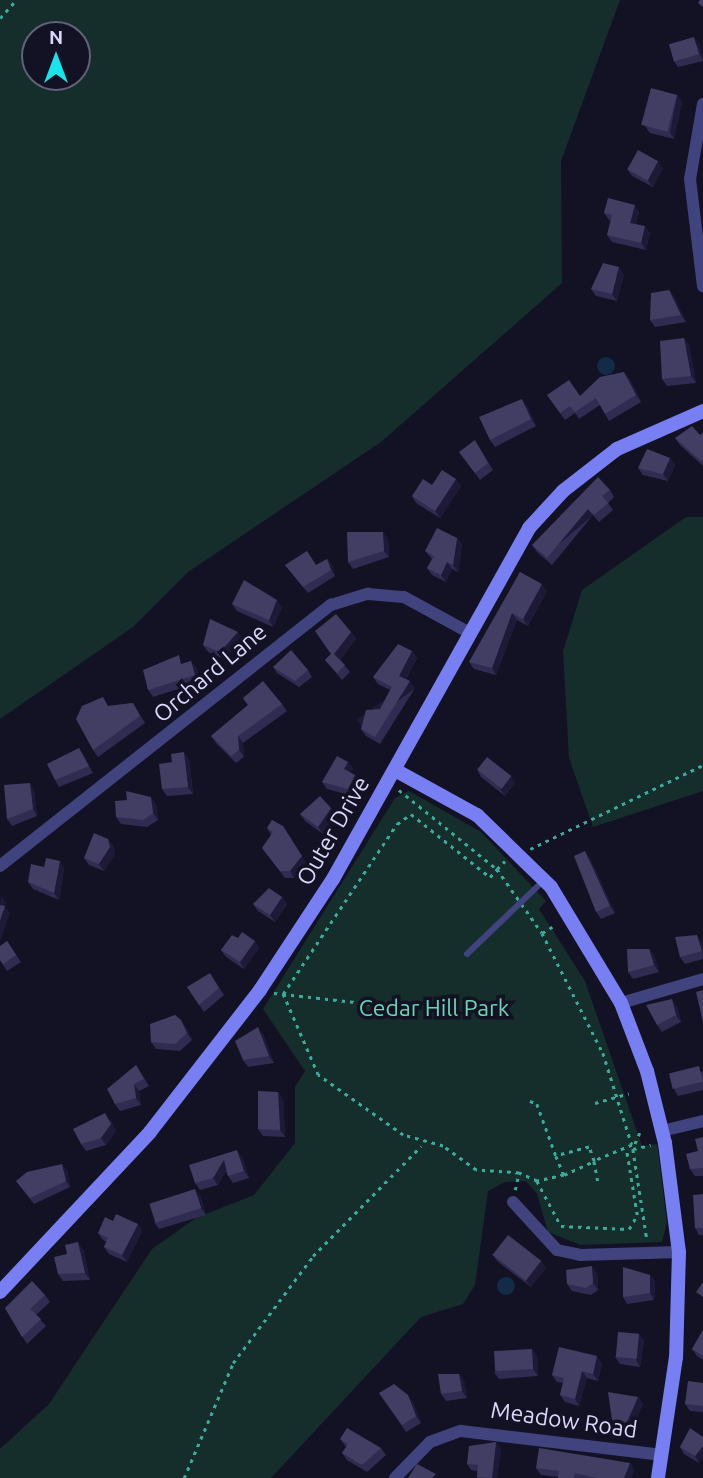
<!DOCTYPE html>
<html>
<head>
<meta charset="utf-8">
<style>
  body { margin:0 }
  #map { position:relative; width:703px; height:1478px; overflow:hidden; background:#131124; font-family:Ubuntu,sans-serif }
  div>[style] { position:absolute }
  .green>* { inset:0; background:#152e2b }
  .water>* { inset:0; background:#132b46 }
  .round { border-radius:50% }
  .path>* { height:2.5px; margin-top:-1.25px; transform-origin:0; background:repeating-linear-gradient(90deg,#3bac9c 0 3.5px,transparent 0 8.5px) }
  .lane>* { height:6px; margin:-3px; padding:0 3px; transform-origin:3px; border-radius:3px; background:#41437f }
  .street>* { height:12px; margin:-6px; padding:0 6px; transform-origin:6px; border-radius:6px; background:#41437f }
  .secondary>* { height:14px; margin:-7px; padding:0 7px; transform-origin:7px; border-radius:7px; background:#787ff2 }
  .wall>* { inset:0; background:#302c51 }
  .shaded-wall>* { inset:0; background:#1d1937; transform-origin:0 0 }
  .building>* { inset:0; background:#423e63; transform-origin:0 0 }
  span { translate:-50% -50%; white-space:nowrap; text-align:center; line-height:1.15; -webkit-text-stroke:7px #131124; paint-order:stroke }
  .street-label { font-size:23px; color:#d9d8fb }
  .park-label { font-size:23px; color:#6bd5b2 }
  .north { position:absolute; left:21px; top:21px; width:70px; height:70px; box-sizing:border-box; background:#131124; border:2px solid #62617a; border-radius:50%; rotate:0deg; font-size:19px; font-weight:700; line-height:28px; text-align:center; color:#d9d8fb }
  .north::after { content:''; display:block; margin:auto; width:24px; height:32px; background:#17e5e9; clip-path:polygon(50% 0,100% 100%,50% 72%,0 100%) }
</style>
</head>
<body>
<div id="map">
  <div class="green">
    <i style="clip-path:polygon(evenodd,0 0,620px 0,561px 161px,562px 283px,381px 442px,188px 572px,133px 627px,0 719px,0 0,35px 35px,77px 35px,77px 77px,35px 77px,35px 35px)"></i>
    <i style="clip-path:polygon(686px 517px,703px 517px,703px 791px,593px 827px,569px 758px,563px 651px,582px 590px)"></i>
    <i style="clip-path:polygon(409px 791px,481px 832px,546px 901px,539px 909px,585px 981px,642px 1146px,657px 1144px,667px 1222px,662px 1242px,581px 1245px,548px 1232px,537px 1194px,526px 1181px,505px 1182px,488px 1191px,475px 1285px,463px 1304px,421px 1317px,271px 1478px,0 1478px,0 1449px,49px 1404px,152px 1249px,196px 1218px,254px 1195px,295px 1143px,295px 1087px,305px 1071px,263px 1009px,395px 798px)"></i>
  </div>
  <div class="water">
    <i class="round" style="left:597px;top:357px;width:18px;height:18px"></i>
    <i class="round" style="left:497px;top:1277px;width:18px;height:18px"></i>
  </div>
  <div class="path">
    <i style="left:0;top:18px;width:24px;rotate:-48deg"></i>
    <i style="left:399px;top:790px;width:126px;rotate:38.9deg"></i>
    <i style="left:497px;top:869px;width:11px;rotate:-45deg"></i>
    <i style="left:411px;top:814px;width:101px;rotate:38.6deg"></i>
    <i style="left:490px;top:877px;width:11px;rotate:-49deg"></i>
    <i style="left:497px;top:869px;width:78px;rotate:54.9deg"></i>
    <i style="left:542px;top:933px;width:135px;rotate:63.1deg"></i>
    <i style="left:603px;top:1053px;width:96px;rotate:72.5deg"></i>
    <i style="left:632px;top:1145px;width:41px;rotate:157.2deg"></i>
    <i style="left:594px;top:1161px;width:15px;rotate:-110deg"></i>
    <i style="left:589px;top:1147px;width:34px;rotate:165deg"></i>
    <i style="left:556px;top:1156px;width:21px;rotate:67deg"></i>
    <i style="left:564px;top:1175px;width:28px;rotate:167deg"></i>
    <i style="left:537px;top:1181px;width:20px;rotate:-156deg"></i>
    <i style="left:519px;top:1173px;width:43px;rotate:-176deg"></i>
    <i style="left:476px;top:1170px;width:41px;rotate:-144deg"></i>
    <i style="left:443px;top:1146px;width:41px;rotate:-164.6deg"></i>
    <i style="left:403px;top:1135px;width:104px;rotate:-144.8deg"></i>
    <i style="left:318px;top:1075px;width:88px;rotate:-113.4deg"></i>
    <i style="left:283px;top:994px;width:205px;rotate:-56.2deg"></i>
    <i style="left:397px;top:824px;width:17px;rotate:-36deg"></i>
    <i style="left:530px;top:849px;width:192px;rotate:-25.9deg"></i>
    <i style="left:542px;top:933px;width:12px;rotate:-31deg"></i>
    <i style="left:274px;top:993px;width:99px;rotate:6.4deg"></i>
    <i style="left:530px;top:1101px;width:8px;rotate:23deg"></i>
    <i style="left:537px;top:1104px;width:55px;rotate:69.9deg"></i>
    <i style="left:595px;top:1103px;width:35px;rotate:-16deg"></i>
    <i style="left:640px;top:1133px;width:17px;rotate:114deg"></i>
    <i style="left:633px;top:1149px;width:18px;rotate:-13deg"></i>
    <i style="left:633px;top:1149px;width:91px;rotate:81.2deg"></i>
    <i style="left:594px;top:1161px;width:20px;rotate:79deg"></i>
    <i style="left:564px;top:1175px;width:33px;rotate:-25deg"></i>
    <i style="left:537px;top:1181px;width:51px;rotate:61.9deg"></i>
    <i style="left:561px;top:1226px;width:68px;rotate:2.5deg"></i>
    <i style="left:629px;top:1229px;width:16px;rotate:-60deg"></i>
    <i style="left:637px;top:1215px;width:68px;rotate:-99.3deg"></i>
    <i style="left:515px;top:1190px;width:17px;rotate:-77deg"></i>
    <i style="left:184px;top:1478px;width:125px;rotate:-66.9deg"></i>
    <i style="left:233px;top:1363px;width:134px;rotate:-53.2deg"></i>
    <i style="left:313px;top:1256px;width:154px;rotate:-45.5deg"></i>
  </div>
  <div class="lane">
    <i style="left:467px;top:954px;width:105px;rotate:-43.8deg"></i>
  </div>
  <div class="street">
    <i style="left:703px;top:104px;width:76px;rotate:99.8deg"></i>
    <i style="left:690px;top:179px;width:108px;rotate:83.1deg"></i>
    <i style="left:0;top:866px;width:422px;rotate:-38.3deg"></i>
    <i style="left:331px;top:605px;width:39px;rotate:-17deg"></i>
    <i style="left:368px;top:594px;width:36px;rotate:5deg"></i>
    <i style="left:404px;top:597px;width:73px;rotate:28.7deg"></i>
    <i style="left:621px;top:1003px;width:85px;rotate:-16.3deg"></i>
    <i style="left:662px;top:1131px;width:42px;rotate:-13.7deg"></i>
    <i style="left:513px;top:1202px;width:65px;rotate:47.5deg"></i>
    <i style="left:557px;top:1250px;width:24px;rotate:12deg"></i>
    <i style="left:580px;top:1255px;width:99px;rotate:-1.7deg"></i>
    <i style="left:395px;top:1478px;width:50px;rotate:-45.8deg"></i>
    <i style="left:430px;top:1442px;width:33px;rotate:-20deg"></i>
    <i style="left:461px;top:1431px;width:201px;rotate:6.8deg"></i>
  </div>
  <div class="secondary">
    <i style="left:395px;top:770px;width:94px;rotate:28.8deg"></i>
    <i style="left:477px;top:815px;width:103px;rotate:44.2deg"></i>
    <i style="left:551px;top:887px;width:135px;rotate:58.9deg"></i>
    <i style="left:621px;top:1003px;width:73px;rotate:69.1deg"></i>
    <i style="left:647px;top:1071px;width:74px;rotate:76deg"></i>
    <i style="left:665px;top:1143px;width:110px;rotate:82.7deg"></i>
    <i style="left:679px;top:1252px;width:105px;rotate:91.6deg"></i>
    <i style="left:676px;top:1357px;width:122px;rotate:98.5deg"></i>
    <i style="left:0;top:1292px;width:219px;rotate:-46.8deg"></i>
    <i style="left:150px;top:1132px;width:180px;rotate:-52.2deg"></i>
    <i style="left:260px;top:990px;width:133px;rotate:-56.7deg"></i>
    <i style="left:333px;top:879px;width:402px;rotate:-60.8deg"></i>
    <i style="left:529px;top:528px;width:50px;rotate:-47.4deg"></i>
    <i style="left:563px;top:491px;width:68px;rotate:-37.9deg"></i>
    <i style="left:617px;top:449px;width:94px;rotate:-23.8deg"></i>
  </div>
  <div class="wall">
    <i style="clip-path:polygon(699px 44px,703px 61px,678px 67px,673px 60px)"></i>
    <i style="clip-path:polygon(677px 95px,682px 102px,674px 139px,650px 133px,645px 126px)"></i>
    <i style="clip-path:polygon(663px 168px,653px 187px,632px 176px,627px 169px)"></i>
    <i style="clip-path:polygon(639px 212px,636px 224px,650px 233px,646px 250px,612px 242px,607px 235px,611px 221px,609px 220px,604px 213px)"></i>
    <i style="clip-path:polygon(624px 274px,617px 301px,596px 296px,591px 289px)"></i>
    <i style="clip-path:polygon(669px 290px,674px 297px,686px 322px,655px 327px,650px 320px)"></i>
    <i style="clip-path:polygon(684px 338px,689px 345px,696px 383px,667px 386px,662px 379px)"></i>
    <i style="clip-path:polygon(629px 378px,641px 402px,609px 421px,600px 405px,579px 419px,575px 413px,565px 420px,547px 395px,580px 396px)"></i>
    <i style="clip-path:polygon(527px 406px,536px 426px,495px 447px,490px 440px)"></i>
    <i style="clip-path:polygon(703px 433px,703px 466px,680px 445px,675px 438px,700px 435px)"></i>
    <i style="clip-path:polygon(479px 447px,493px 470px,480px 480px,459px 452px)"></i>
    <i style="clip-path:polygon(670px 458px,675px 465px,668px 481px,643px 475px,638px 468px)"></i>
    <i style="clip-path:polygon(456px 479px,461px 486px,440px 518px,416px 503px,412px 496px,432px 485px)"></i>
    <i style="clip-path:polygon(610px 490px,614px 497px,608px 503px,613px 510px,599px 522px,593px 515px,552px 565px,537px 552px,532px 545px)"></i>
    <i style="clip-path:polygon(388px 538px,389px 557px,353px 569px,348px 562px)"></i>
    <i style="clip-path:polygon(457px 538px,462px 545px,458px 572px,452px 569px,446px 582px,432px 575px,427px 568px,432px 559px,425px 551px)"></i>
    <i style="clip-path:polygon(327px 559px,332px 565px,335px 576px,308px 593px,285px 565px,317px 565px)"></i>
    <i style="clip-path:polygon(520px 572px,547px 591px,528px 626px,517px 620px,496px 675px,474px 669px,469px 662px)"></i>
    <i style="clip-path:polygon(232px 604px,282px 607px,273px 627px,237px 611px)"></i>
    <i style="clip-path:polygon(351px 632px,356px 639px,340px 660px,350px 672px,342px 680px,325px 660px)"></i>
    <i style="clip-path:polygon(243px 639px,224px 659px,208px 652px,203px 645px)"></i>
    <i style="clip-path:polygon(412px 651px,417px 658px,406px 679px,415px 688px,380px 744px,366px 736px,361px 729px,380px 709px,390px 690px,378px 684px,373px 677px)"></i>
    <i style="clip-path:polygon(191px 661px,196px 668px,200px 682px,153px 697px,148px 690px,184px 663px)"></i>
    <i style="clip-path:polygon(273px 667px,308px 670px,312px 677px,299px 687px,277px 673px)"></i>
    <i style="clip-path:polygon(243px 698px,282px 704px,287px 711px,243px 743px,244px 757px,236px 763px,216px 743px,211px 736px,248px 705px)"></i>
    <i style="clip-path:polygon(133px 703px,145px 723px,98px 757px,93px 750px,109px 706px)"></i>
    <i style="clip-path:polygon(79px 748px,93px 773px,59px 787px,55px 780px)"></i>
    <i style="clip-path:polygon(189px 759px,193px 794px,167px 796px,162px 789px,172px 762px)"></i>
    <i style="clip-path:polygon(348px 762px,353px 768px,350px 773px,355px 775px,360px 782px,353px 796px,327px 789px,322px 782px)"></i>
    <i style="clip-path:polygon(477px 770px,515px 783px,505px 796px,481px 777px)"></i>
    <i style="clip-path:polygon(34px 790px,37px 816px,12px 826px,7px 819px)"></i>
    <i style="clip-path:polygon(127px 800px,156px 804px,158px 820px,147px 827px,121px 824px,116px 817px)"></i>
    <i style="clip-path:polygon(331px 808px,336px 815px,323px 834px,305px 821px,300px 814px)"></i>
    <i style="clip-path:polygon(272px 820px,306px 862px,294px 878px,285px 878px,262px 848px,271px 835px,267px 828px)"></i>
    <i style="clip-path:polygon(108px 839px,113px 846px,115px 854px,104px 871px,89px 865px,84px 858px)"></i>
    <i style="clip-path:polygon(590px 858px,615px 913px,601px 919px,596px 912px)"></i>
    <i style="clip-path:polygon(44px 867px,64px 868px,59px 900px,33px 889px,28px 882px)"></i>
    <i style="clip-path:polygon(282px 897px,287px 904px,275px 922px,258px 911px,253px 904px)"></i>
    <i style="clip-path:polygon(238px 938px,255px 941px,259px 948px,244px 969px,226px 957px,221px 950px)"></i>
    <i style="clip-path:polygon(7px 941px,21px 962px,7px 971px,0 960px)"></i>
    <i style="clip-path:polygon(702px 942px,703px 959px,685px 964px,680px 957px)"></i>
    <i style="clip-path:polygon(649px 949px,654px 955px,659px 972px,633px 979px,628px 972px)"></i>
    <i style="clip-path:polygon(214px 980px,224px 995px,204px 1012px,187px 987px)"></i>
    <i style="clip-path:polygon(677px 1006px,681px 1022px,662px 1032px,657px 1025px)"></i>
    <i style="clip-path:polygon(186px 1027px,192px 1040px,180px 1051px,156px 1049px,151px 1042px)"></i>
    <i style="clip-path:polygon(263px 1034px,274px 1063px,248px 1067px,243px 1060px)"></i>
    <i style="clip-path:polygon(136px 1065px,149px 1086px,139px 1091px,141px 1105px,120px 1111px,115px 1104px)"></i>
    <i style="clip-path:polygon(703px 1071px,703px 1090px,678px 1096px,674px 1089px)"></i>
    <i style="clip-path:polygon(278px 1092px,283px 1099px,285px 1137px,263px 1136px,258px 1129px)"></i>
    <i style="clip-path:polygon(110px 1120px,116px 1131px,106px 1145px,86px 1151px,81px 1144px)"></i>
    <i style="clip-path:polygon(703px 1137px,703px 1176px,695px 1176px,690px 1169px,698px 1151px)"></i>
    <i style="clip-path:polygon(242px 1157px,249px 1178px,233px 1183px,228px 1176px,226px 1171px,218px 1185px,200px 1190px,195px 1183px)"></i>
    <i style="clip-path:polygon(67px 1170px,70px 1187px,34px 1204px,16px 1181px)"></i>
    <i style="clip-path:polygon(703px 1194px,703px 1235px,699px 1235px,695px 1228px)"></i>
    <i style="clip-path:polygon(200px 1196px,206px 1215px,159px 1229px,154px 1222px)"></i>
    <i style="clip-path:polygon(113px 1221px,138px 1224px,142px 1231px,127px 1262px,109px 1254px,104px 1247px,106px 1242px,103px 1240px,98px 1233px)"></i>
    <i style="clip-path:polygon(83px 1249px,90px 1280px,63px 1281px,58px 1274px)"></i>
    <i style="clip-path:polygon(492px 1254px,541px 1261px,546px 1268px,531px 1287px,497px 1261px)"></i>
    <i style="clip-path:polygon(597px 1273px,598px 1290px,591px 1295px,572px 1291px,567px 1284px)"></i>
    <i style="clip-path:polygon(650px 1275px,655px 1282px,654px 1300px,627px 1304px,623px 1297px)"></i>
    <i style="clip-path:polygon(45px 1295px,50px 1302px,36px 1315px,46px 1326px,27px 1344px,5px 1308px)"></i>
    <i style="clip-path:polygon(703px 1330px,703px 1360px,697px 1356px,692px 1349px)"></i>
    <i style="clip-path:polygon(639px 1334px,644px 1341px,640px 1367px,620px 1364px,615px 1357px)"></i>
    <i style="clip-path:polygon(537px 1355px,538px 1376px,499px 1379px,494px 1372px)"></i>
    <i style="clip-path:polygon(602px 1363px,598px 1381px,587px 1378px,579px 1406px,565px 1402px,560px 1395px,563px 1383px,557px 1382px,552px 1375px)"></i>
    <i style="clip-path:polygon(459px 1374px,464px 1381px,467px 1398px,446px 1401px,441px 1394px)"></i>
    <i style="clip-path:polygon(703px 1383px,703px 1412px,690px 1411px,685px 1404px)"></i>
    <i style="clip-path:polygon(379px 1393px,413px 1402px,421px 1423px,406px 1432px)"></i>
    <i style="clip-path:polygon(638px 1397px,643px 1404px,632px 1429px,617px 1427px,612px 1420px)"></i>
    <i style="clip-path:polygon(703px 1437px,699px 1463px,684px 1454px,680px 1447px)"></i>
    <i style="clip-path:polygon(340px 1439px,381px 1448px,386px 1455px,367px 1472px,347px 1460px,342px 1453px,346px 1447px)"></i>
    <i style="clip-path:polygon(496px 1442px,501px 1449px,497px 1478px,477px 1478px,477px 1471px,471px 1470px,467px 1464px)"></i>
    <i style="clip-path:polygon(630px 1463px,634px 1470px,631px 1478px,558px 1478px,558px 1477px,541px 1475px,536px 1468px)"></i>
  </div>
  <div class="shaded-wall">
    <i style="clip-path:polygon(694px 37px,699px 44px,703px 60px,699px 54px)"></i>
    <i style="clip-path:polygon(677px 95px,682px 102px,674px 139px,670px 132px)"></i>
    <i style="clip-path:polygon(658px 161px,663px 168px,653px 187px,648px 180px)"></i>
    <i style="clip-path:polygon(635px 205px,639px 212px,635px 230px,630px 223px)"></i>
    <i style="clip-path:polygon(645px 226px,650px 233px,646px 250px,641px 243px)"></i>
    <i style="clip-path:polygon(619px 267px,624px 274px,617px 301px,612px 294px)"></i>
    <i style="clip-path:polygon(669px 290px,674px 297px,686px 322px,681px 315px)"></i>
    <i style="clip-path:polygon(684px 338px,689px 345px,696px 383px,691px 376px)"></i>
    <i style="clip-path:polygon(624px 372px,629px 378px,641px 402px,636px 395px)"></i>
    <i style="clip-path:polygon(522px 399px,527px 406px,536px 426px,531px 419px)"></i>
    <i style="clip-path:polygon(670px 458px,675px 465px,668px 481px,663px 474px)"></i>
    <i style="clip-path:polygon(456px 479px,461px 486px,440px 518px,435px 511px)"></i>
    <i style="left:588px;top:509px;width:8px;height:64px;rotate:50deg"></i>
    <i style="clip-path:polygon(383px 532px,388px 538px,389px 557px,384px 551px)"></i>
    <i style="clip-path:polygon(457px 538px,462px 545px,458px 572px,453px 565px)"></i>
    <i style="clip-path:polygon(327px 559px,332px 565px,335px 576px,331px 570px)"></i>
    <i style="clip-path:polygon(447px 562px,452px 569px,446px 582px,441px 575px)"></i>
    <i style="clip-path:polygon(542px 584px,547px 591px,528px 626px,523px 619px)"></i>
    <i style="clip-path:polygon(277px 600px,282px 607px,273px 627px,269px 620px)"></i>
    <i style="clip-path:polygon(512px 613px,517px 620px,496px 675px,492px 668px)"></i>
    <i style="clip-path:polygon(238px 632px,243px 639px,224px 659px,220px 652px)"></i>
    <i style="clip-path:polygon(351px 632px,356px 639px,339px 661px,334px 654px)"></i>
    <i style="clip-path:polygon(412px 651px,417px 658px,404px 682px,399px 676px)"></i>
    <i style="clip-path:polygon(191px 661px,196px 668px,200px 682px,195px 675px)"></i>
    <i style="left:410px;top:681px;width:9px;height:66px;rotate:54deg"></i>
    <i style="clip-path:polygon(238px 736px,243px 743px,244px 757px,239px 750px)"></i>
    <i style="clip-path:polygon(184px 752px,189px 759px,193px 794px,188px 787px)"></i>
    <i style="clip-path:polygon(348px 762px,353px 768px,348px 776px,344px 769px)"></i>
    <i style="clip-path:polygon(355px 775px,360px 782px,353px 796px,348px 789px)"></i>
    <i style="clip-path:polygon(511px 776px,515px 783px,505px 796px,500px 789px)"></i>
    <i style="clip-path:polygon(30px 783px,34px 790px,37px 816px,33px 809px)"></i>
    <i style="clip-path:polygon(151px 797px,156px 804px,158px 820px,153px 813px)"></i>
    <i style="clip-path:polygon(331px 808px,336px 815px,323px 834px,318px 827px)"></i>
    <i style="clip-path:polygon(283px 826px,306px 862px,294px 878px,290px 871px)"></i>
    <i style="clip-path:polygon(108px 839px,113px 846px,115px 854px,104px 871px,99px 864px)"></i>
    <i style="clip-path:polygon(585px 851px,590px 858px,615px 913px,610px 906px)"></i>
    <i style="clip-path:polygon(60px 861px,64px 868px,59px 900px,54px 893px)"></i>
    <i style="clip-path:polygon(1px 896px,6px 903px,3px 911px,0 907px)"></i>
    <i style="clip-path:polygon(282px 897px,287px 904px,275px 922px,270px 915px)"></i>
    <i style="clip-path:polygon(5px 906px,10px 913px,0 942px,0 921px)"></i>
    <i style="clip-path:polygon(697px 935px,702px 942px,703px 953px,702px 951px)"></i>
    <i style="clip-path:polygon(255px 941px,259px 948px,244px 969px,240px 962px)"></i>
    <i style="clip-path:polygon(649px 949px,654px 955px,659px 972px,654px 965px)"></i>
    <i style="clip-path:polygon(672px 999px,677px 1006px,681px 1022px,676px 1015px)"></i>
    <i style="clip-path:polygon(181px 1020px,186px 1027px,192px 1040px,187px 1033px)"></i>
    <i style="clip-path:polygon(258px 1027px,263px 1034px,274px 1063px,269px 1056px)"></i>
    <i style="clip-path:polygon(134px 1084px,139px 1091px,141px 1105px,136px 1098px)"></i>
    <i style="clip-path:polygon(278px 1092px,283px 1099px,285px 1137px,280px 1130px)"></i>
    <i style="clip-path:polygon(105px 1113px,116px 1131px,106px 1145px,101px 1138px)"></i>
    <i style="clip-path:polygon(237px 1150px,242px 1157px,249px 1178px,244px 1171px)"></i>
    <i style="clip-path:polygon(224px 1160px,228px 1167px,218px 1185px,213px 1178px)"></i>
    <i style="clip-path:polygon(62px 1164px,67px 1170px,70px 1187px,66px 1181px)"></i>
    <i style="clip-path:polygon(195px 1189px,200px 1196px,206px 1215px,201px 1208px)"></i>
    <i style="clip-path:polygon(138px 1224px,142px 1231px,127px 1262px,122px 1255px)"></i>
    <i style="clip-path:polygon(78px 1242px,83px 1249px,90px 1280px,85px 1273px)"></i>
    <i style="clip-path:polygon(541px 1261px,546px 1268px,531px 1287px,526px 1281px)"></i>
    <i style="clip-path:polygon(592px 1266px,597px 1273px,598px 1290px,593px 1283px)"></i>
    <i style="clip-path:polygon(650px 1275px,655px 1282px,654px 1300px,650px 1293px)"></i>
    <i style="clip-path:polygon(639px 1334px,644px 1341px,640px 1367px,636px 1360px)"></i>
    <i style="clip-path:polygon(532px 1349px,537px 1355px,538px 1376px,533px 1369px)"></i>
    <i style="clip-path:polygon(597px 1356px,602px 1363px,598px 1381px,593px 1374px)"></i>
    <i style="clip-path:polygon(582px 1371px,587px 1378px,579px 1406px,575px 1399px)"></i>
    <i style="clip-path:polygon(459px 1374px,464px 1381px,467px 1398px,462px 1391px)"></i>
    <i style="clip-path:polygon(408px 1395px,413px 1402px,421px 1423px,416px 1416px)"></i>
    <i style="clip-path:polygon(638px 1397px,643px 1404px,632px 1429px,627px 1422px)"></i>
    <i style="clip-path:polygon(496px 1442px,501px 1449px,497px 1478px,492px 1478px)"></i>
    <i style="clip-path:polygon(703px 1446px,703px 1458px,699px 1463px,695px 1456px)"></i>
    <i style="clip-path:polygon(630px 1463px,634px 1470px,631px 1478px,624px 1478px)"></i>
  </div>
  <div class="building">
    <i style="clip-path:polygon(700px 0,703px 0,703px 7px,698px 3px)"></i>
    <i style="left:694px;top:37px;width:18px;height:26px;rotate:74deg"></i>
    <i style="left:651px;top:88px;width:27px;height:38px;rotate:15deg"></i>
    <i style="left:638px;top:150px;width:23px;height:22px;rotate:29deg"></i>
    <i style="clip-path:polygon(608px 198px,635px 205px,630px 223px,645px 226px,641px 243px,607px 235px,612px 215px,604px 213px)"></i>
    <i style="clip-path:polygon(603px 263px,619px 267px,612px 294px,591px 289px)"></i>
    <i style="clip-path:polygon(669px 290px,681px 315px,650px 320px,651px 293px)"></i>
    <i style="clip-path:polygon(684px 338px,691px 376px,662px 379px,660px 341px)"></i>
    <i style="clip-path:polygon(624px 372px,636px 395px,605px 414px,596px 398px,575px 412px,570px 406px,560px 413px,547px 395px,569px 380px,580px 396px,600px 377px)"></i>
    <i style="clip-path:polygon(522px 399px,531px 419px,490px 440px,479px 417px)"></i>
    <i style="clip-path:polygon(692px 426px,700px 435px,703px 433px,703px 459px,701px 461px,675px 438px)"></i>
    <i style="clip-path:polygon(475px 440px,488px 463px,475px 473px,459px 452px)"></i>
    <i style="clip-path:polygon(647px 449px,670px 458px,663px 474px,638px 468px)"></i>
    <i style="clip-path:polygon(442px 470px,456px 479px,435px 511px,412px 496px,423px 479px,432px 485px)"></i>
    <i style="clip-path:polygon(598px 477px,610px 490px,602px 496px,608px 503px,594px 515px,588px 509px,547px 558px,532px 545px)"></i>
    <i style="clip-path:polygon(437px 528px,457px 538px,453px 565px,447px 562px,441px 575px,427px 568px,434px 556px,425px 551px)"></i>
    <i style="clip-path:polygon(347px 532px,383px 532px,384px 551px,348px 562px)"></i>
    <i style="clip-path:polygon(307px 551px,316px 565px,327px 559px,331px 570px,303px 587px,285px 565px)"></i>
    <i style="clip-path:polygon(520px 572px,542px 584px,523px 619px,512px 613px,492px 668px,469px 662px)"></i>
    <i style="clip-path:polygon(244px 580px,277px 600px,269px 620px,232px 604px)"></i>
    <i style="clip-path:polygon(336px 614px,351px 632px,334px 654px,345px 665px,337px 673px,325px 660px,331px 654px,315px 631px)"></i>
    <i style="clip-path:polygon(210px 619px,238px 632px,220px 652px,203px 645px)"></i>
    <i style="clip-path:polygon(398px 644px,412px 651px,399px 676px,410px 681px,375px 737px,361px 729px,366px 710px,380px 709px,392px 687px,373px 677px)"></i>
    <i style="clip-path:polygon(291px 650px,308px 670px,295px 681px,273px 667px)"></i>
    <i style="clip-path:polygon(179px 655px,181px 664px,191px 661px,195px 675px,148px 690px,143px 670px)"></i>
    <i style="clip-path:polygon(263px 681px,282px 704px,238px 736px,239px 750px,231px 756px,211px 736px,248px 705px,243px 698px)"></i>
    <i style="clip-path:polygon(103px 697px,108px 706px,133px 703px,140px 716px,93px 750px,76px 719px,82px 706px)"></i>
    <i style="clip-path:polygon(79px 748px,89px 766px,55px 780px,47px 764px)"></i>
    <i style="clip-path:polygon(184px 752px,188px 787px,162px 789px,159px 764px,172px 762px,171px 754px)"></i>
    <i style="clip-path:polygon(337px 756px,348px 762px,344px 769px,355px 775px,348px 789px,322px 782px)"></i>
    <i style="left:487px;top:757px;width:31px;height:16px;rotate:38deg"></i>
    <i style="clip-path:polygon(30px 783px,33px 809px,7px 819px,4px 785px)"></i>
    <i style="clip-path:polygon(126px 791px,151px 797px,153px 813px,143px 820px,116px 817px,115px 801px,127px 800px)"></i>
    <i style="clip-path:polygon(320px 796px,331px 808px,318px 827px,300px 814px)"></i>
    <i style="clip-path:polygon(272px 820px,283px 826px,302px 856px,290px 871px,280px 871px,262px 848px,273px 832px,267px 828px)"></i>
    <i style="clip-path:polygon(94px 833px,108px 839px,110px 847px,99px 864px,84px 858px)"></i>
    <i style="clip-path:polygon(585px 851px,610px 906px,596px 912px,574px 856px)"></i>
    <i style="clip-path:polygon(46px 858px,60px 861px,54px 893px,28px 882px,31px 864px,44px 867px)"></i>
    <i style="clip-path:polygon(269px 888px,282px 897px,270px 915px,253px 904px)"></i>
    <i style="clip-path:polygon(0 905px,5px 906px,0 921px)"></i>
    <i style="clip-path:polygon(242px 932px,255px 941px,240px 962px,221px 950px,232px 935px,238px 938px)"></i>
    <i style="clip-path:polygon(697px 935px,702px 951px,680px 957px,675px 937px)"></i>
    <i style="clip-path:polygon(7px 941px,16px 955px,3px 964px,0 960px,0 946px)"></i>
    <i style="clip-path:polygon(627px 949px,649px 949px,654px 965px,628px 972px)"></i>
    <i style="clip-path:polygon(210px 973px,219px 988px,199px 1005px,187px 987px)"></i>
    <i style="clip-path:polygon(703px 990px,703px 1022px,696px 992px)"></i>
    <i style="clip-path:polygon(672px 999px,676px 1015px,657px 1025px,646px 1005px)"></i>
    <i style="clip-path:polygon(175px 1015px,181px 1020px,187px 1033px,175px 1044px,151px 1042px,150px 1024px)"></i>
    <i style="clip-path:polygon(258px 1027px,269px 1056px,243px 1060px,235px 1041px)"></i>
    <i style="clip-path:polygon(136px 1065px,144px 1079px,134px 1084px,136px 1098px,115px 1104px,107px 1089px)"></i>
    <i style="left:699px;top:1066px;width:16px;height:31px;rotate:76deg"></i>
    <i style="clip-path:polygon(258px 1091px,278px 1092px,280px 1130px,258px 1129px)"></i>
    <i style="clip-path:polygon(105px 1113px,111px 1124px,101px 1138px,81px 1144px,73px 1129px)"></i>
    <i style="clip-path:polygon(703px 1137px,703px 1168px,690px 1169px,686px 1154px,698px 1151px,695px 1139px)"></i>
    <i style="clip-path:polygon(237px 1150px,244px 1171px,228px 1176px,224px 1160px,213px 1178px,195px 1183px,189px 1165px)"></i>
    <i style="clip-path:polygon(62px 1164px,66px 1181px,30px 1198px,16px 1181px,27px 1172px)"></i>
    <i style="left:195px;top:1189px;width:20px;height:48px;rotate:72deg"></i>
    <i style="clip-path:polygon(703px 1194px,703px 1228px,695px 1228px,693px 1195px)"></i>
    <i style="clip-path:polygon(116px 1214px,138px 1224px,122px 1255px,104px 1247px,108px 1238px,98px 1233px,105px 1217px,113px 1221px)"></i>
    <i style="left:508px;top:1235px;width:42px;height:25px;rotate:38deg"></i>
    <i style="clip-path:polygon(78px 1242px,85px 1273px,58px 1274px,54px 1257px,67px 1254px,65px 1245px)"></i>
    <i style="clip-path:polygon(592px 1266px,593px 1283px,586px 1288px,567px 1284px,566px 1270px)"></i>
    <i style="clip-path:polygon(623px 1267px,650px 1275px,650px 1293px,623px 1297px)"></i>
    <i style="clip-path:polygon(32px 1281px,45px 1295px,30px 1309px,41px 1319px,22px 1337px,5px 1308px)"></i>
    <i style="clip-path:polygon(703px 1282px,703px 1297px,696px 1292px)"></i>
    <i style="clip-path:polygon(703px 1330px,703px 1356px,692px 1349px)"></i>
    <i style="left:618px;top:1332px;width:21px;height:25px;rotate:5deg"></i>
    <i style="clip-path:polygon(559px 1347px,597px 1356px,593px 1374px,582px 1371px,575px 1399px,560px 1395px,564px 1378px,552px 1375px)"></i>
    <i style="left:532px;top:1349px;width:20px;height:38px;rotate:87deg"></i>
    <i style="clip-path:polygon(438px 1374px,459px 1374px,462px 1391px,441px 1394px)"></i>
    <i style="clip-path:polygon(688px 1381px,703px 1383px,703px 1406px,685px 1404px)"></i>
    <i style="clip-path:polygon(394px 1384px,408px 1395px,416px 1416px,402px 1425px,379px 1393px)"></i>
    <i style="clip-path:polygon(608px 1392px,638px 1397px,627px 1422px,612px 1420px)"></i>
    <i style="clip-path:polygon(347px 1428px,381px 1448px,362px 1465px,342px 1453px,348px 1444px,340px 1439px)"></i>
    <i style="clip-path:polygon(690px 1428px,703px 1437px,703px 1446px,695px 1456px,680px 1447px)"></i>
    <i style="clip-path:polygon(496px 1442px,492px 1478px,477px 1477px,478px 1465px,467px 1464px,469px 1446px)"></i>
    <i style="clip-path:polygon(539px 1448px,630px 1463px,624px 1478px,597px 1478px,575px 1473px,574px 1478px,558px 1478px,559px 1471px,536px 1468px)"></i>
    <i style="clip-path:polygon(417px 1464px,436px 1474px,432px 1478px,408px 1478px)"></i>
  </div>
  <div class="street-label">
    <span style="left:210px;top:673px;rotate:-40deg">Orchard Lane</span>
    <span style="left:333px;top:831px;rotate:-60deg">Outer Drive</span>
    <span style="left:564px;top:1420px;rotate:8deg">Meadow Road</span>
  </div>
  <div class="park-label">
    <span style="left:434px;top:1008px">Cedar Hill Park</span>
  </div>
  <div class="north">N</div>
</div>
</body>
</html>
